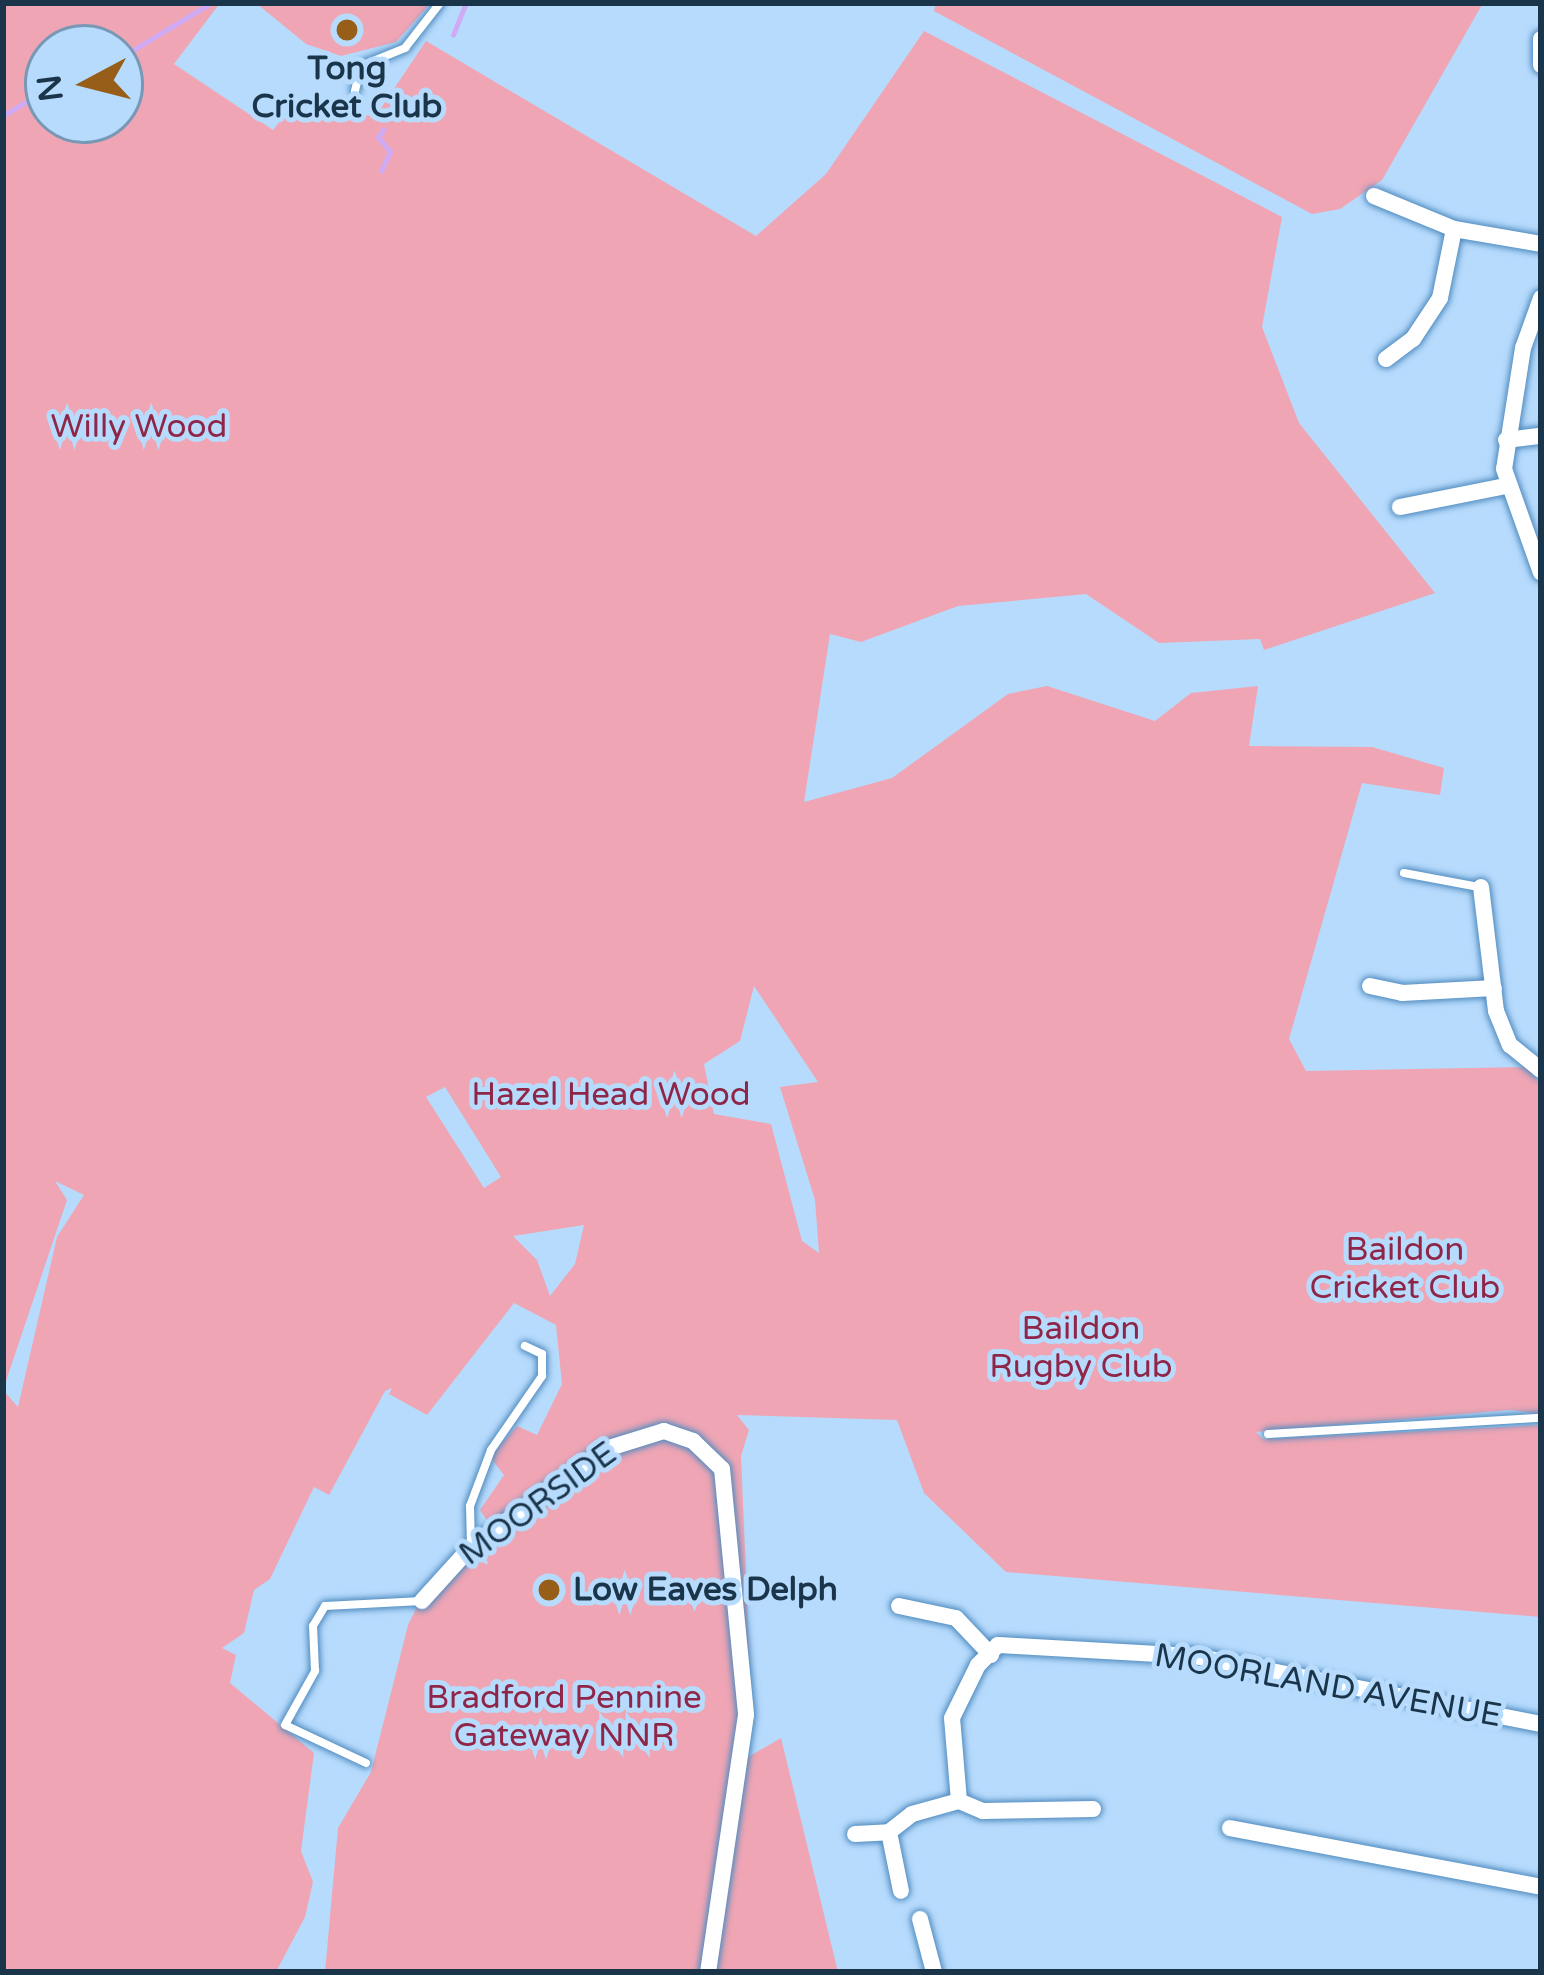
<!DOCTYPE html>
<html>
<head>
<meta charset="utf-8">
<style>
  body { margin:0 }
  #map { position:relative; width:1544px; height:1975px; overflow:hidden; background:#b7dbfd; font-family:"Varela Round",sans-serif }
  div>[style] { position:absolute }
  .green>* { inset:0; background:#f0a5b4 }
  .stream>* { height:4.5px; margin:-2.25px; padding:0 2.25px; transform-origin:2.25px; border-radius:2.25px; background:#cfaaf5 }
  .roads { filter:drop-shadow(0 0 3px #4f8bbf) drop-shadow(0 0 3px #4f8bbf) }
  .lane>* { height:8px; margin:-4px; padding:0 4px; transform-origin:4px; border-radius:4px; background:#fff }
  .street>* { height:16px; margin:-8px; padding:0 8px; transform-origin:8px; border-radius:8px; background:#fff }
  .dots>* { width:33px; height:33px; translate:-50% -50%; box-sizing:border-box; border:6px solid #b7dbfd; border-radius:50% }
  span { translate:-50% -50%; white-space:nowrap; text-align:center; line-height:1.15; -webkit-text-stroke:10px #b7dbfd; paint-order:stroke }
  .poi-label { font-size:33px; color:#1a344a; font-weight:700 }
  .left { translate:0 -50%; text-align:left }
  .park-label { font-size:33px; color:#8f2647 }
  .street-label { font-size:33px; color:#1a344a }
  .frame { position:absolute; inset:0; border:6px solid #1a344a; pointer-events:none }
  .north { position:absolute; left:24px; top:24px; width:120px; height:120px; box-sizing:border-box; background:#b7dbfd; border:3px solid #7898b5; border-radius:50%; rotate:263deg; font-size:33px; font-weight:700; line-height:48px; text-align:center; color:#1a344a }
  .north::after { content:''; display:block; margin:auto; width:42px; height:54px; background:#965e18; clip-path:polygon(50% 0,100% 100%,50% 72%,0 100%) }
</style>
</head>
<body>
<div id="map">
  <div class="green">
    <i style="clip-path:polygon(evenodd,3px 3px,220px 3px,174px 64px,273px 130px,297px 99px,375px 117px,426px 41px,756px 236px,826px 174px,924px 31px,1282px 217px,1262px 327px,1299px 423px,1435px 593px,1264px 650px,1260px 639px,1159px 643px,1086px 594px,958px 606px,861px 642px,830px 634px,804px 802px,892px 778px,1008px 694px,1047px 686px,1155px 721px,1191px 693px,1258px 686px,1249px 746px,1372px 747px,1444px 768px,1440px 795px,1362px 783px,1289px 1039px,1306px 1071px,1528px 1067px,1541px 1086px,1541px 1414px,1510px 1410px,1256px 1432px,1263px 1439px,1541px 1425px,1541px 1617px,1006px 1572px,924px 1493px,897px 1420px,737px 1415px,749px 1430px,741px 1456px,751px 1693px,702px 1972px,325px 1972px,338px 1828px,371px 1772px,408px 1625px,425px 1591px,492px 1528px,480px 1510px,504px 1475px,490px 1457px,517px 1426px,537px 1435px,562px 1384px,556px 1325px,514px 1303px,427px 1415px,389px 1394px,392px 1388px,385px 1391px,329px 1495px,314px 1487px,270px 1579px,254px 1590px,244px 1633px,222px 1648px,236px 1655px,230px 1683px,314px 1753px,301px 1851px,313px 1882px,305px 1917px,276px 1972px,3px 1972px,3px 3px,48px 48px,120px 48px,120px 120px,48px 120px,48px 48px,3px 3px,754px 986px,818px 1082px,780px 1087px,815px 1200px,819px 1253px,802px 1241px,771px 1124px,714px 1114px,704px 1064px,740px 1041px,754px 986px,3px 3px,445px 1087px,501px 1177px,484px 1188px,426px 1097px,445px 1087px,3px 3px,55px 1181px,84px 1195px,57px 1237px,18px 1407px,3px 1390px,67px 1200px,55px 1181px,3px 3px,584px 1225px,575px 1264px,550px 1296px,537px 1260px,513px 1236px,584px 1225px)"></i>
    <i style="clip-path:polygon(256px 3px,431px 3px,396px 42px,341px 56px,306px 44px)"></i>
    <i style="clip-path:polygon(936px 3px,1483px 3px,1382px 180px,1340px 209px,1312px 214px,934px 11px)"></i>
    <i style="clip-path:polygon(781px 1738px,838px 1972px,710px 1972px,743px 1760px)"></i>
  </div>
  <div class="stream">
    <i style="left:453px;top:35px;width:35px;rotate:-68deg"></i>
    <i style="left:120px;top:58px;width:106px;rotate:-31.1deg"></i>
    <i style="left:3px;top:116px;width:53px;rotate:-31.9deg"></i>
    <i style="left:381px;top:171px;width:21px;rotate:-65deg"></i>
    <i style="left:390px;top:152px;width:19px;rotate:-129deg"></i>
    <i style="left:378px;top:137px;width:9px;rotate:-54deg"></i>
  </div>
  <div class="roads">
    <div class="lane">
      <i style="left:355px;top:91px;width:26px;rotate:-77deg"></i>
      <i style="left:361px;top:66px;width:48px;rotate:-22.2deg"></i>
      <i style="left:405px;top:48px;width:57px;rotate:-52.1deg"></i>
      <i style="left:1404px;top:873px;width:76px;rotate:10.6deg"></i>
      <i style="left:1268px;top:1434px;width:273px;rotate:-3.4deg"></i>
      <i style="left:471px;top:1546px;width:40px;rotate:-91.4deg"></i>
      <i style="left:470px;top:1506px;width:60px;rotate:-69.4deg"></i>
      <i style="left:491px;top:1450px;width:90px;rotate:-55.4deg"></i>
      <i style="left:542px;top:1376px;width:22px;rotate:-90deg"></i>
      <i style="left:542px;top:1354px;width:19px;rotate:-155deg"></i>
      <i style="left:366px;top:1763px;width:89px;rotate:-154.9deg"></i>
      <i style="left:285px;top:1725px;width:62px;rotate:-60.9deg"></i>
      <i style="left:315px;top:1671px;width:45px;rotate:-92.5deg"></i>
      <i style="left:313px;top:1626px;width:23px;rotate:-59deg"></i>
      <i style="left:325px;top:1606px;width:97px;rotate:-3deg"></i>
    </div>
    <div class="street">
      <i style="left:1541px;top:39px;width:26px;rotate:90deg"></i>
      <i style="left:1374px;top:196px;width:87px;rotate:22.4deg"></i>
      <i style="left:1454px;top:229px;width:88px;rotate:9.8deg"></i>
      <i style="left:1541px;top:298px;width:53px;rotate:109.8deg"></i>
      <i style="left:1523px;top:348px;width:122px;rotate:98.9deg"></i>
      <i style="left:1504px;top:469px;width:110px;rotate:70.4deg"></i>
      <i style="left:1386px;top:359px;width:34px;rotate:-37deg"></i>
      <i style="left:1413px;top:339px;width:49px;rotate:-56.6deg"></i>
      <i style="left:1440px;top:298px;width:70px;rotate:-78.5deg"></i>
      <i style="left:1506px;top:440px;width:35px;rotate:-7deg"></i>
      <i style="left:1400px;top:507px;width:108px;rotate:-11.2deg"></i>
      <i style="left:1481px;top:887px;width:125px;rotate:83.1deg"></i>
      <i style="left:1496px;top:1011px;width:37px;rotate:68deg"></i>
      <i style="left:1510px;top:1045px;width:40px;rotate:39deg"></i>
      <i style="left:1370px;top:986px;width:33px;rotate:12deg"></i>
      <i style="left:1402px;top:993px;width:92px;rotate:-3.1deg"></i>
      <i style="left:422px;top:1601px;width:73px;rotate:-47.8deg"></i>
      <i style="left:471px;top:1547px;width:167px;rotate:-36deg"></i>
      <i style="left:606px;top:1449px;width:61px;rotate:-17.2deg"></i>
      <i style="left:664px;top:1431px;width:31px;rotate:19deg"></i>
      <i style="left:693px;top:1441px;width:40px;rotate:44deg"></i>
      <i style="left:722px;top:1469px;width:247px;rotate:84.4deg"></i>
      <i style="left:746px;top:1715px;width:260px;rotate:98.4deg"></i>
      <i style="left:899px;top:1606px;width:58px;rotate:11.9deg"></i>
      <i style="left:956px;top:1618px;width:51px;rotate:46.6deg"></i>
      <i style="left:959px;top:1801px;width:83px;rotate:-94.8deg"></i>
      <i style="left:952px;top:1718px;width:59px;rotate:-63.9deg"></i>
      <i style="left:978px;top:1665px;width:28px;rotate:-45deg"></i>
      <i style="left:998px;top:1645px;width:196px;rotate:3.2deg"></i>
      <i style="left:1194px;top:1656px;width:354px;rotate:11.1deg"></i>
      <i style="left:1230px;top:1828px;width:317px;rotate:10.7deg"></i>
      <i style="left:889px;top:1832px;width:60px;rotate:78.5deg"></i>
      <i style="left:855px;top:1834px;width:34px;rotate:-3deg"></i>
      <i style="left:889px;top:1832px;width:29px;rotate:-38deg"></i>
      <i style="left:912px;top:1814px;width:49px;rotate:-15.5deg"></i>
      <i style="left:959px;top:1801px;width:26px;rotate:23deg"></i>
      <i style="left:983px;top:1811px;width:110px;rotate:-1deg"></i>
      <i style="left:920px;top:1919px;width:55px;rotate:75.2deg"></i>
    </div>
  </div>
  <div class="dots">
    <i style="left:347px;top:30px;background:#965e18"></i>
    <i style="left:549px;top:1590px;background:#965e18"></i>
  </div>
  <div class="poi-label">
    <span style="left:347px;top:88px">Tong<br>Cricket Club</span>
    <span class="left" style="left:573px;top:1590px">Low Eaves Delph</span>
  </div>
  <div class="park-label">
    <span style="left:139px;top:427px">Willy Wood</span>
    <span style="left:611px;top:1095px">Hazel Head Wood</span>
    <span style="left:1405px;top:1269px">Baildon<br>Cricket Club</span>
    <span style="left:1081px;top:1348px">Baildon<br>Rugby Club</span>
    <span style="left:564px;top:1717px">Bradford Pennine<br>Gateway NNR</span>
  </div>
  <div class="street-label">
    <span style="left:538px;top:1504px;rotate:-36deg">MOORSIDE</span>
    <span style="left:1328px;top:1686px;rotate:10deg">MOORLAND AVENUE</span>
  </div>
  <div class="frame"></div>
  <div class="north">N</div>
</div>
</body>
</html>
